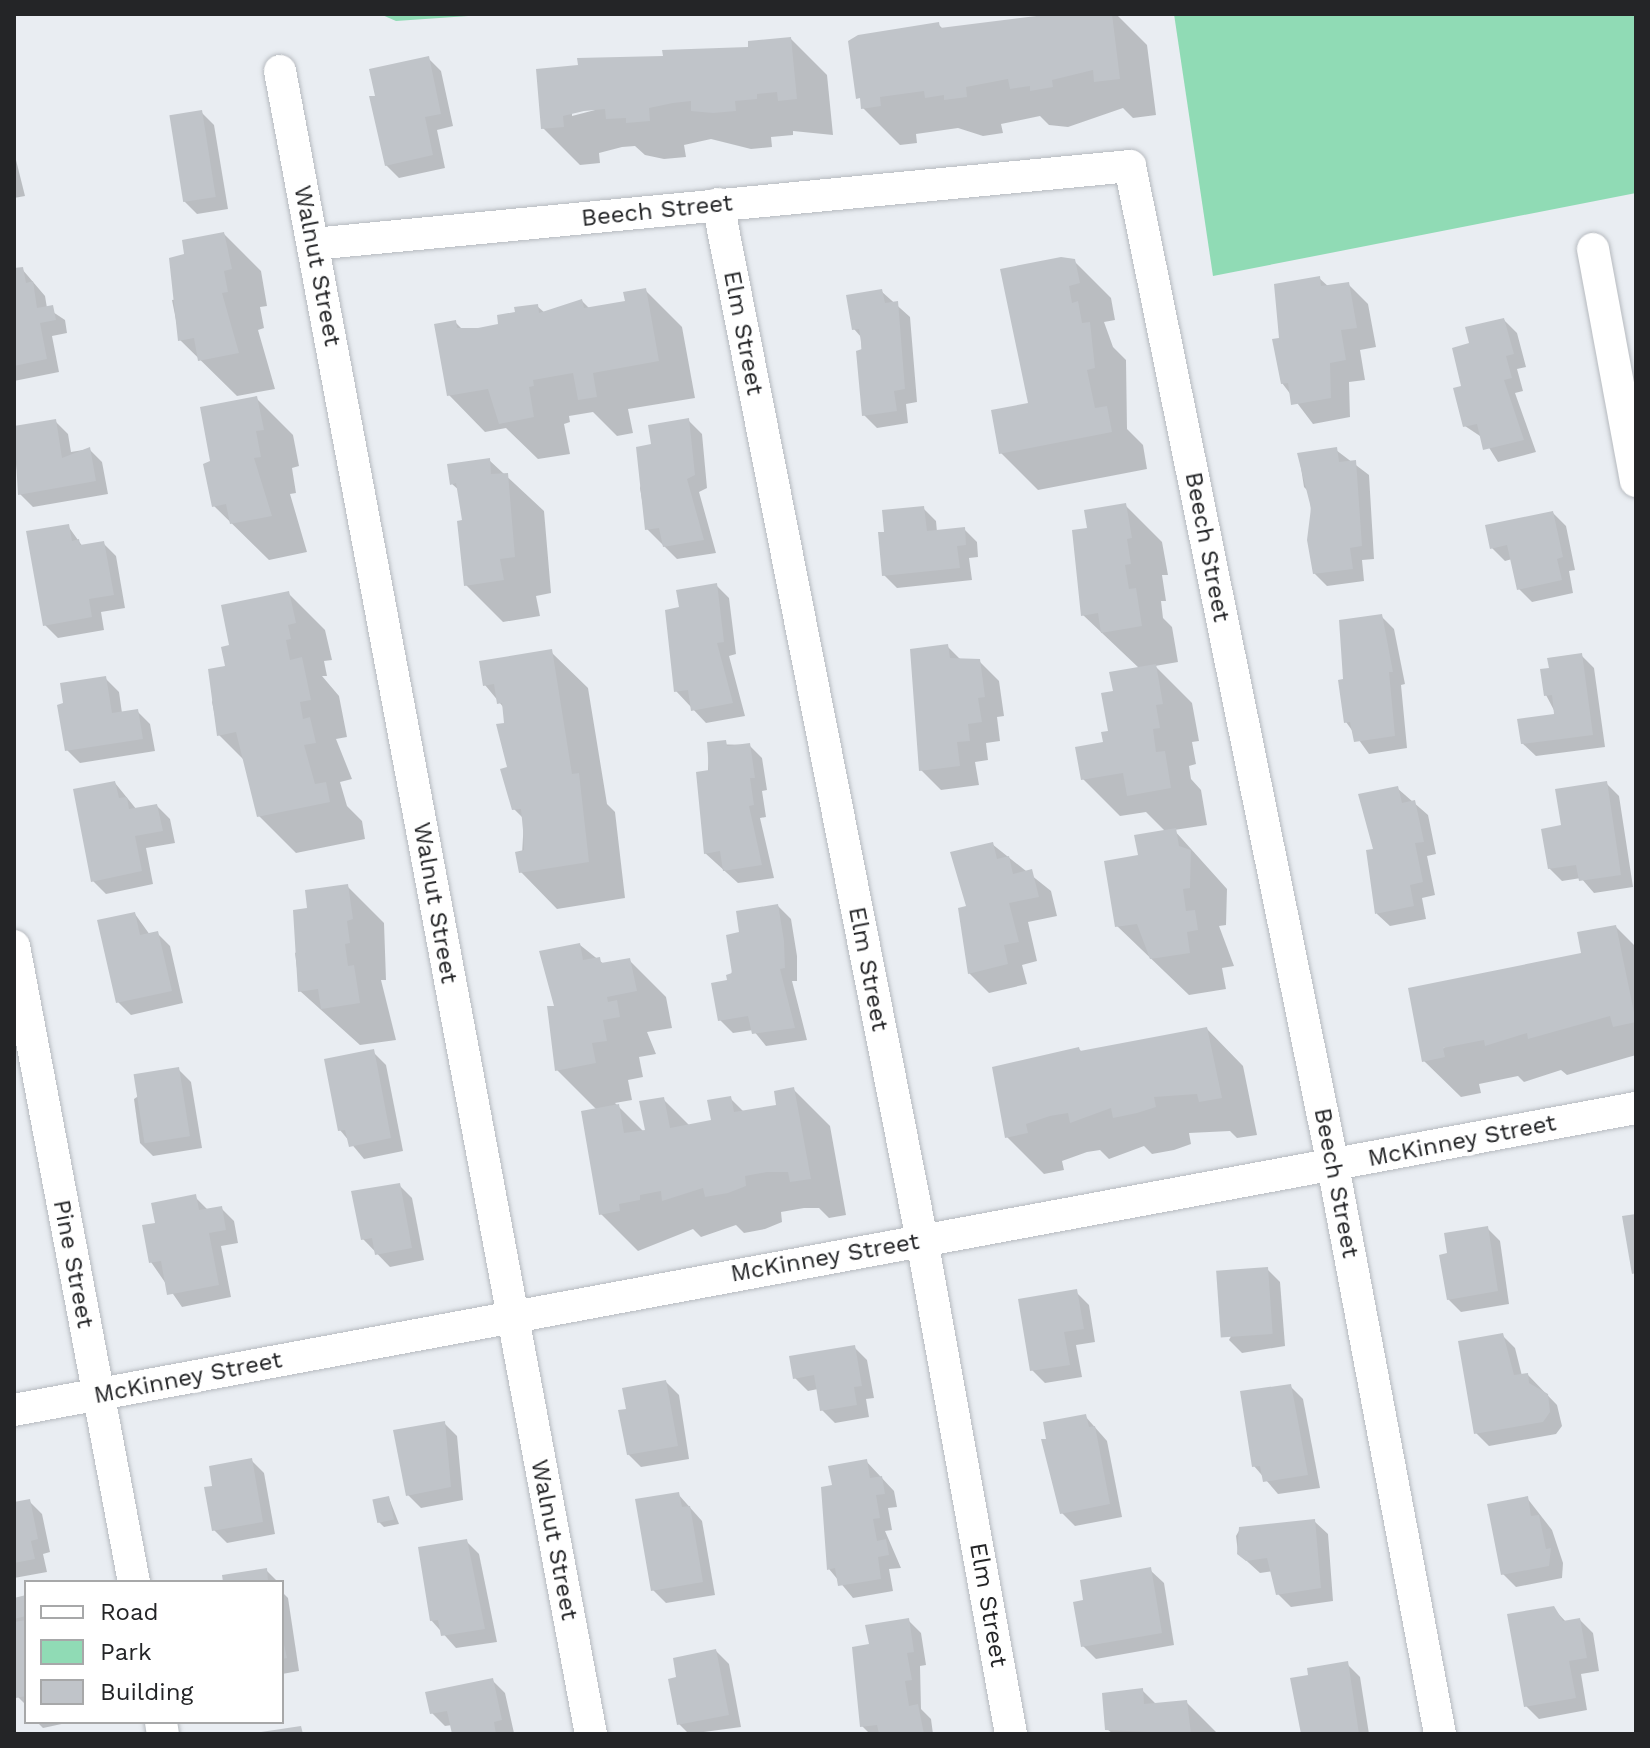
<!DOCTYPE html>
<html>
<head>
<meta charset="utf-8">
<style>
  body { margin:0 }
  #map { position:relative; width:1650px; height:1748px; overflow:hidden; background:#e9edf2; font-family:"Work Sans",sans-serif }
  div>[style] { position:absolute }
  .green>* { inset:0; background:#90dbb5 }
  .shadow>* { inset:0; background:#0003 }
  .building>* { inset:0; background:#c0c4c9; transform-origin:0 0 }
  .roads { filter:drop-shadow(0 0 2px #b6babf) drop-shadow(0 0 2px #b6babf) }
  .minor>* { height:32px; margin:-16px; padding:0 16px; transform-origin:16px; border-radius:16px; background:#fff }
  span { translate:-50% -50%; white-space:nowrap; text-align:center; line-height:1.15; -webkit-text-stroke:8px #fff; paint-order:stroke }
  .street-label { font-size:24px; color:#242527 }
  .frame { position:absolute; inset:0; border:16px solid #242527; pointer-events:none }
  .legend { position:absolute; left:24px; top:1580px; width:260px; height:144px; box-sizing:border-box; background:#fff; border:2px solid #a7a8a9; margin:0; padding:10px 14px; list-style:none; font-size:24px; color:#242527 }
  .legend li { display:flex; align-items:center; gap:16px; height:40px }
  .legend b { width:40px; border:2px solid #a7a8a9 }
</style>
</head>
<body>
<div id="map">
  <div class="green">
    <i style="clip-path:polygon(380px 14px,497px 14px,396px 21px)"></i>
    <i style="clip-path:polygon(1174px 14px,1636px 14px,1636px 193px,1213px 276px)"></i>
  </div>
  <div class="shadow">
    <i style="clip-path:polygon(1065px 14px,1116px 14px,1147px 45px,1156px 115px,1133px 118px,1123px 108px,1068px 127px,1049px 125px,1040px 116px,1001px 124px,1003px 133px,983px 136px,958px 128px,916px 134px,917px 143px,900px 145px,863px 108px,938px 24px,944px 30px)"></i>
    <i style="clip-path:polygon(evenodd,791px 39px,827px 75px,833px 135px,793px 131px,793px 135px,771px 137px,772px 147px,751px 149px,711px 139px,684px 145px,686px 157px,664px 159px,645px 155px,635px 146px,622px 147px,599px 153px,600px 163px,580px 165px,543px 128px,538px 71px,750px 49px,791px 39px,594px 107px,595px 110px,572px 116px,572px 112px,594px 107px)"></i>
    <i style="clip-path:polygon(428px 58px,441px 71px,453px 126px,437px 130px,445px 168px,399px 178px,386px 165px,378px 97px)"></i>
    <i style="clip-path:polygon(201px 112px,214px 125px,228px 209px,197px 214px,184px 201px)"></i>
    <i style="clip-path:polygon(14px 152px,25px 196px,14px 198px)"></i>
    <i style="clip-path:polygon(224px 234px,261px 271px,267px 306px,260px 307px,264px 328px,258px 330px,275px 389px,237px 396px,180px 340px,172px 300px,179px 299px,187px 256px)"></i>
    <i style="clip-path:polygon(1074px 261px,1111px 298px,1115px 320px,1104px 322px,1113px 347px,1126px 360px,1127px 429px,1143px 445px,1147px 469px,1038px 490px,1001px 453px,1030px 405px)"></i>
    <i style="clip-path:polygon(22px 269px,45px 296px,47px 308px,65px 320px,67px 333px,52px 336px,59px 372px,14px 381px,14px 270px)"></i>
    <i style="clip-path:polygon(1319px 278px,1329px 287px,1348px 284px,1368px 304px,1376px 347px,1360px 350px,1365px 380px,1349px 382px,1350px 417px,1313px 424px,1282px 383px,1281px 339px)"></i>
    <i style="clip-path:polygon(645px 290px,682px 327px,695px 398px,628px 409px,633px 433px,617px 436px,593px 412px,569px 416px,570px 422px,564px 424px,570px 454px,538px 459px,506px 428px,485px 432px,449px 395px,455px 322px,463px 330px,501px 326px,537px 306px,545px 313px,582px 301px,590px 309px,627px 303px)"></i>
    <i style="clip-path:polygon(881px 291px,910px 317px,917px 402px,906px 404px,908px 423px,877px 428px,864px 415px,861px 337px,854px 329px)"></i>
    <i style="clip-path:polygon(1504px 320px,1517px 333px,1526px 367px,1517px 369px,1523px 391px,1515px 393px,1536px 452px,1498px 462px,1483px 438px,1465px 426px,1464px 387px,1471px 344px)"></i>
    <i style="clip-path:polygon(256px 398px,293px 435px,299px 466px,292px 468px,296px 493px,290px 494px,307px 552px,269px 560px,214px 506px,213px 462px)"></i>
    <i style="clip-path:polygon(55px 421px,68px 434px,71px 452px,89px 449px,102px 462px,108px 494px,33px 507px,20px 494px,14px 446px)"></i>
    <i style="clip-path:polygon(689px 421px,702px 434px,707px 488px,699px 492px,716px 553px,677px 559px,647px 529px,640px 488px,653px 446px)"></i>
    <i style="clip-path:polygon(1336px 450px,1369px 475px,1374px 559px,1362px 560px,1364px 581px,1327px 586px,1314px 573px,1310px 493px,1304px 487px,1299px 455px)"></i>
    <i style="clip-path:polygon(489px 460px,544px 511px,551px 593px,536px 596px,540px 616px,503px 622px,466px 585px,464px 521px,460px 491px,452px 484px)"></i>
    <i style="clip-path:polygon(1125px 505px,1162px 542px,1168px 575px,1162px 575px,1166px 601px,1161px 601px,1163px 618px,1172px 627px,1178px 662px,1155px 666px,1192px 703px,1199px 741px,1192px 742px,1196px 764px,1189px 766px,1191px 779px,1201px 790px,1207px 825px,1174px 830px,1227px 889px,1226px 925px,1219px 926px,1234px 966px,1222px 968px,1226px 989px,1189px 995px,1117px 926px,1140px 856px,1166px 832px,1146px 812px,1120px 816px,1083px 779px,1110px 733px,1115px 692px,1140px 669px,1083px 615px,1089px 529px)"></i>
    <i style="clip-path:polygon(923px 508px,936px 521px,937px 532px,964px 529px,977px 542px,978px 557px,969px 558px,972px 580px,897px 588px,884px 575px,886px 533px)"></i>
    <i style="clip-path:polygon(1553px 513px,1566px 526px,1575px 570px,1569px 571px,1573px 593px,1532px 602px,1519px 589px,1512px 559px,1505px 561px,1492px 548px)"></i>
    <i style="clip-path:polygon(68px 526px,83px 547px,103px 543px,116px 556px,125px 608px,101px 612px,104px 630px,58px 638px,45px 625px)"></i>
    <i style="clip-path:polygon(716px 585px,729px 598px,736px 654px,729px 656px,745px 716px,706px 723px,676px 691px,682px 609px)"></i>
    <i style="clip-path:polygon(288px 593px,325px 630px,332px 660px,324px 661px,327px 676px,322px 676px,339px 696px,347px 737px,336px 739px,352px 779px,340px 782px,347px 806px,362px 821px,365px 839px,296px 853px,259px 816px,245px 761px,219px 735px,212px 702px,232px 647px)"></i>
    <i style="clip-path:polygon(1381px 616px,1394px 629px,1405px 684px,1401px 685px,1407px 748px,1369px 754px,1346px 722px,1345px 681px)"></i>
    <i style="clip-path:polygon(947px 646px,961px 660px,979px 661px,999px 681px,1004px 716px,997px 717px,1000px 741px,986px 743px,988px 760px,975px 762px,979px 785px,941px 790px,921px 770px)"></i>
    <i style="clip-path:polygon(551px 652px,588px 688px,607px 804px,615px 812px,625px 898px,557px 909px,521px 872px,524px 819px,514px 809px,504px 708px,485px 685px)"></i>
    <i style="clip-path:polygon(1581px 655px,1594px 668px,1605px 747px,1536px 756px,1522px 743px,1557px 716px,1546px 695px,1551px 669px)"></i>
    <i style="clip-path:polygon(106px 679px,119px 692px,122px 713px,137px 711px,150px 724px,155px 751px,80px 763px,67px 750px)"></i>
    <i style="clip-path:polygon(709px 744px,749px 745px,762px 758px,767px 790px,762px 791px,766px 817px,760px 818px,774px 878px,738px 883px,705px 853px)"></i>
    <i style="clip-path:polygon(115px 783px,137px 810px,157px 806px,170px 819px,175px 843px,146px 848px,153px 884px,106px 894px,93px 881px)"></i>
    <i style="clip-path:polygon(1606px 783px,1619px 796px,1633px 887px,1594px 893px,1581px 878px,1562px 881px,1549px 868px,1563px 827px)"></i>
    <i style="clip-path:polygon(1397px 788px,1428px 815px,1436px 854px,1427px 856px,1435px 895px,1422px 898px,1426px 919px,1390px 926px,1377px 914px,1376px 851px)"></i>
    <i style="clip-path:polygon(992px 844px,1051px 891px,1057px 916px,1028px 922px,1037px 961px,1022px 965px,1027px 984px,989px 993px,969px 973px)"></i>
    <i style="clip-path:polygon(347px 886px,384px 923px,386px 980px,381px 980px,396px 1040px,360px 1045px,300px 991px,295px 953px,300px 950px,310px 910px)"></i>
    <i style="clip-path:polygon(778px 906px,791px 919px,797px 956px,797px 981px,792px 981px,807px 1040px,766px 1046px,753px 1030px,733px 1033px,720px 1020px,741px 934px)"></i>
    <i style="clip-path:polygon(135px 914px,150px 935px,157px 933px,170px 946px,183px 1003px,131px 1015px,118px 1002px)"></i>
    <i style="clip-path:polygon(1616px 927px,1636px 947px,1636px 1055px,1567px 1075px,1561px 1070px,1524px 1082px,1518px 1076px,1479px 1084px,1481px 1093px,1461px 1097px,1424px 1061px,1583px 955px)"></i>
    <i style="clip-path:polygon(580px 945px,605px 965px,629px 960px,666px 997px,672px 1028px,647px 1032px,656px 1054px,639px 1057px,643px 1077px,628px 1080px,632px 1100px,615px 1103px,647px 1135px,663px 1099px,690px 1126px,713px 1122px,730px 1098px,744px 1112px,778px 1106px,794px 1090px,830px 1126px,846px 1215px,829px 1218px,819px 1208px,804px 1208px,781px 1212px,782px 1222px,765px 1229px,744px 1233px,736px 1225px,701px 1237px,693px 1229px,638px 1251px,601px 1214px,597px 1110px,557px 1070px,556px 1007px)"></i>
    <i style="clip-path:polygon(1207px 1029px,1243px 1066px,1257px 1135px,1237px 1138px,1230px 1131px,1189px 1133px,1191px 1144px,1174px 1150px,1152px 1154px,1144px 1146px,1109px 1159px,1100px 1150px,1087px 1152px,1062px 1161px,1064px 1170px,1044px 1174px,1007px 1137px,1079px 1049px,1083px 1053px)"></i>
    <i style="clip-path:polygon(373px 1052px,386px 1065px,403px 1151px,364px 1159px,340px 1130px)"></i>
    <i style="clip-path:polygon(178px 1069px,191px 1082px,202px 1148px,153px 1156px,140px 1143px,134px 1099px)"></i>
    <i style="clip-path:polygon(399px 1185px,412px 1198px,424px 1260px,390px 1267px,363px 1239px)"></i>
    <i style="clip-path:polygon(195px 1197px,209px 1211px,221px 1208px,234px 1221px,238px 1243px,221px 1246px,231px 1297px,182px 1307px,151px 1262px,158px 1225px)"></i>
    <i style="clip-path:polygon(1487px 1228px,1500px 1241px,1509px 1304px,1461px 1312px,1448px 1299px,1449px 1255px)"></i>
    <i style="clip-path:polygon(1267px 1269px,1280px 1282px,1285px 1346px,1242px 1353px,1229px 1340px)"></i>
    <i style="clip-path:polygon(1076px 1292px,1089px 1305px,1095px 1342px,1076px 1345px,1082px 1377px,1045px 1383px,1032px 1370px)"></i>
    <i style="clip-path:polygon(1502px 1335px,1515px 1348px,1522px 1376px,1528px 1375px,1557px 1405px,1562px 1426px,1556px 1434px,1489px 1446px,1476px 1433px)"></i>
    <i style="clip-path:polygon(854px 1347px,867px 1360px,874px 1398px,866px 1399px,869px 1417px,835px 1423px,822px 1410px,818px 1389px,808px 1391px,795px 1378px)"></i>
    <i style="clip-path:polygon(666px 1382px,679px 1395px,689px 1459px,641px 1467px,628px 1454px,628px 1410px)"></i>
    <i style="clip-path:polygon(1290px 1386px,1303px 1399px,1320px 1488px,1278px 1494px,1254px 1466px)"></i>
    <i style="clip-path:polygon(1085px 1416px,1107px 1441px,1122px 1517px,1075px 1526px,1062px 1513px)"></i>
    <i style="clip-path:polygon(444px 1423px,457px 1436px,463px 1500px,421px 1508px,408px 1495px)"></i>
    <i style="clip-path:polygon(251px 1460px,264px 1473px,275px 1534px,227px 1543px,214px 1530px,214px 1488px)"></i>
    <i style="clip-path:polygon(866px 1461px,894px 1491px,897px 1507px,888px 1508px,892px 1530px,885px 1531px,901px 1568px,889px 1569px,893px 1591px,853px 1598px,829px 1569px,834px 1487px)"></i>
    <i style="clip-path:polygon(678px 1494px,702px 1521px,715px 1595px,666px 1603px,653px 1590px)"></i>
    <i style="clip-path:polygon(389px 1498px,399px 1524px,384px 1527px,378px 1521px)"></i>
    <i style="clip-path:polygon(1527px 1498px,1552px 1530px,1563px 1563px,1562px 1578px,1516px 1587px,1503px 1574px)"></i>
    <i style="clip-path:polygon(29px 1501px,42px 1514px,50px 1552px,43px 1554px,47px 1572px,14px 1578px,14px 1504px)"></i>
    <i style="clip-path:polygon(1314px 1521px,1328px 1534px,1333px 1601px,1291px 1607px,1278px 1594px,1273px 1571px,1260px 1573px,1238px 1553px,1236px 1536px,1240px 1529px)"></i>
    <i style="clip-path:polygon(466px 1541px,479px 1554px,497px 1642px,456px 1648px,431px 1620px)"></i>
    <i style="clip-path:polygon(266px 1570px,278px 1582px,225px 1582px)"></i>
    <i style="clip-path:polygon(1150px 1570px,1164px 1583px,1174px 1645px,1096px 1659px,1083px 1646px)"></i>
    <i style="clip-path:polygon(282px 1592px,288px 1598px,299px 1671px,282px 1674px)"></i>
    <i style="clip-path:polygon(26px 1597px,26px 1705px,18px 1697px,14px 1676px,14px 1600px)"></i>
    <i style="clip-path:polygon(1553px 1608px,1567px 1623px,1580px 1620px,1593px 1633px,1599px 1671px,1581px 1674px,1587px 1710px,1539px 1719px,1526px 1706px)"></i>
    <i style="clip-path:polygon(908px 1620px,921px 1633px,926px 1665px,920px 1666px,921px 1709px,931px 1719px,933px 1734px,870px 1734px,862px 1726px,871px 1646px)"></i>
    <i style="clip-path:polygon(716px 1651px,729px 1664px,741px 1727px,689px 1734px,679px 1724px,679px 1679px)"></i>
    <i style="clip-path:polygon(1347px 1664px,1360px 1677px,1369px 1734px,1303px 1734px,1311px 1677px)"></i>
    <i style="clip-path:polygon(492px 1680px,505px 1693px,514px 1733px,454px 1734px,452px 1725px,445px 1726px,432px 1713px)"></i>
    <i style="clip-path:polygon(1142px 1690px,1157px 1705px,1186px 1702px,1218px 1734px,1113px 1734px,1107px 1729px)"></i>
    <i style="clip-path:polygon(37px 1722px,71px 1722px,43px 1728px)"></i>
  </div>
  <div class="building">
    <i style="clip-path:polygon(1053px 14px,1112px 14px,1120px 79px,1094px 82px,1093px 70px,1052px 80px,1053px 87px,1030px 91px,1030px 86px,1010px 89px,1008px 79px,966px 87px,967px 97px,944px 100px,944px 95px,925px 98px,924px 91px,880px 97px,881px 106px,861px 109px,860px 98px,856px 99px,848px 41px,858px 35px,939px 22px,940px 28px)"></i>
    <i style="clip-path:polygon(791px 37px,797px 99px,778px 101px,777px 92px,757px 94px,757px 99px,735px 101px,736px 111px,713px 113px,691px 111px,691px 101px,673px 103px,649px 108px,650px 121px,626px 123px,626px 118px,606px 119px,605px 109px,584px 111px,563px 116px,564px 127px,541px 129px,536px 69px,578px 65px,577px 58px,663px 56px,662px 50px,748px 47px,748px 41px)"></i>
    <i style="clip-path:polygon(429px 56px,441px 114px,425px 117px,433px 155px,385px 166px,369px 96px,375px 96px,369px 69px)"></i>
    <i style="left:202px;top:110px;width:88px;height:33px;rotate:81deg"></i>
    <i style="clip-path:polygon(224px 232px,232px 269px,224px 271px,228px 292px,222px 293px,239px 353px,198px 361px,194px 338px,178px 341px,169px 258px,184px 254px,182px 240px)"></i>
    <i style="clip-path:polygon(1061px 257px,1075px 259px,1080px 283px,1069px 286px,1072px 303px,1078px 301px,1082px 323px,1090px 322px,1095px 368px,1087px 370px,1095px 408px,1107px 406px,1112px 432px,999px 454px,991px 410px,1028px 403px,1000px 269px)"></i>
    <i style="clip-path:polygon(23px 267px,26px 283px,33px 281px,37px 308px,53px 305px,56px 320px,40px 323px,47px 359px,14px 366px,14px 268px)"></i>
    <i style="clip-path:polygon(1320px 276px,1321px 286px,1349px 282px,1357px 328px,1341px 330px,1346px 360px,1330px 363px,1331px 398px,1291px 405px,1288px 383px,1281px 384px,1272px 339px,1279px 338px,1274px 284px)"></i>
    <i style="clip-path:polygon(646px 288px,659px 361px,593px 373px,597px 397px,578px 400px,573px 373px,533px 380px,534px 386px,529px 387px,534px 417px,499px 424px,488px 389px,447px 396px,434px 324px,456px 320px,457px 328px,478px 328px,498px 324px,497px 315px,515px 312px,514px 307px,538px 304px,539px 313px,582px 299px,584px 308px,625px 301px,623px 292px)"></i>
    <i style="clip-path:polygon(882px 289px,885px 303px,898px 301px,905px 389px,894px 391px,897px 411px,862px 416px,856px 351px,862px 349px,859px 329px,852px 330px,846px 295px)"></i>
    <i style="clip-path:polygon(1504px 318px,1514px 354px,1506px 356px,1512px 378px,1504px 380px,1524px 440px,1483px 450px,1477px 424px,1463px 427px,1453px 388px,1461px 386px,1452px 348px,1469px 343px,1465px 327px)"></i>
    <i style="clip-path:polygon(257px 396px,264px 430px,256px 431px,261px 457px,254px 458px,272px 516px,230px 524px,226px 504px,212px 507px,203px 464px,210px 461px,200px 407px)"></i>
    <i style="clip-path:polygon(689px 418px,695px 475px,687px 479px,704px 540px,663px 547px,659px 528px,645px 530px,636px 447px,651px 444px,648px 425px)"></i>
    <i style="clip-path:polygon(56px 419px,62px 458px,90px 447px,96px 481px,18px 495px,14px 426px)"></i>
    <i style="clip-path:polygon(1337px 447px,1339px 462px,1356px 460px,1362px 546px,1350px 548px,1353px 569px,1313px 574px,1307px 540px,1311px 508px,1297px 453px)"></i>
    <i style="clip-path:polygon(490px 458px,491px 474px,508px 473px,515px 557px,500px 559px,504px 580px,464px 586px,457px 521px,462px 520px,456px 483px,450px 485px,447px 464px)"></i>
    <i style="clip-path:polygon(1126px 503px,1132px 538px,1127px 539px,1131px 564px,1125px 565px,1129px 589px,1136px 588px,1142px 626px,1101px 633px,1098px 613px,1081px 616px,1072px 530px,1087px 528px,1084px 510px)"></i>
    <i style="clip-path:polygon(924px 506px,927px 531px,965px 527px,966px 545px,957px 546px,960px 568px,882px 576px,878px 532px,884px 532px,882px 510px)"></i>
    <i style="clip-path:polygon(1553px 511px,1563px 557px,1557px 559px,1562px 580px,1517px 590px,1507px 545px,1490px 549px,1485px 525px)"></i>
    <i style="clip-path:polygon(69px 524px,72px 541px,79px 539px,80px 545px,104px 541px,114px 595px,89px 599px,92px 617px,43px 626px,26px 531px)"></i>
    <i style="clip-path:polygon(717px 583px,724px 642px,717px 643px,733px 703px,691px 711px,688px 690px,674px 692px,665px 610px,679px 607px,676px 590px)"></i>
    <i style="clip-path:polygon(289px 591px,296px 623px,288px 625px,291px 639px,286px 640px,290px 660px,302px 657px,311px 700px,300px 702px,303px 719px,310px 717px,316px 743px,304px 745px,315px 784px,326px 782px,330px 802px,257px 817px,236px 732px,217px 736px,208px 669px,225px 666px,221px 647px,229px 645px,221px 605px)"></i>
    <i style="clip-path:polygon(1382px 614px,1393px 672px,1389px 672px,1395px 736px,1354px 742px,1350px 722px,1344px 723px,1338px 680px,1343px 679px,1339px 620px)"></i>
    <i style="clip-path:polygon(948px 644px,950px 658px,980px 659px,985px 697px,978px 698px,982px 722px,968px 724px,970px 741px,957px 742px,960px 766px,919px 771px,910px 649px)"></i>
    <i style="clip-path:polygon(552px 649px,572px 774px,579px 773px,589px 862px,519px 873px,515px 852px,524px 850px,523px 830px,521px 809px,512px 810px,500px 769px,507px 767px,496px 724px,504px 723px,502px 703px,497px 704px,494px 684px,483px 686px,479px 661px)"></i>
    <i style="clip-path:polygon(1582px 653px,1593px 735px,1521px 744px,1517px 719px,1554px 714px,1552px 695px,1544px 696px,1540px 669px,1549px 668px,1547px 658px)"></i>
    <i style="clip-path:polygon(1156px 664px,1163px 704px,1156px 705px,1160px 728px,1153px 729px,1156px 752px,1165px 751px,1171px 788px,1127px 796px,1123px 773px,1081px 780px,1075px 747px,1103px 742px,1101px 732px,1108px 731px,1101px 693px,1113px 691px,1109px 672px)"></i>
    <i style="clip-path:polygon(106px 676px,112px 713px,138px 709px,143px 739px,65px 751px,57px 705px,63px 703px,60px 683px)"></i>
    <i style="clip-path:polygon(726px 740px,727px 746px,750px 743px,755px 778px,750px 778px,754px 805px,749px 806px,762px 865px,723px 871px,720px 851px,704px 854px,696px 772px,709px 770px,707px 742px)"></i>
    <i style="clip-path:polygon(115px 781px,119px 798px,127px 797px,129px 809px,157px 804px,163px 831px,135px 836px,142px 871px,91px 882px,73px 789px)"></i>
    <i style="clip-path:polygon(1607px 781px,1621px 875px,1579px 881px,1576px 865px,1548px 869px,1541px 829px,1561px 825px,1555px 789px)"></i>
    <i style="clip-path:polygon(1398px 786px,1402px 803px,1415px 800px,1424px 842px,1415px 843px,1423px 882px,1410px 885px,1414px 906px,1375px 914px,1366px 850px,1373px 849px,1358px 794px)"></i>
    <i style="clip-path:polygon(1176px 828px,1179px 846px,1191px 850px,1190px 888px,1183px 889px,1186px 911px,1195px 910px,1198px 930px,1187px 932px,1190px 953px,1150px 959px,1137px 924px,1115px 927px,1104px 861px,1138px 855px,1134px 835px)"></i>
    <i style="clip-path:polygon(993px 842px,997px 859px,1009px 856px,1013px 874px,1032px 869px,1039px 897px,1009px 903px,1019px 942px,1004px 945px,1008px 964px,968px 974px,958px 908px,966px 906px,950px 852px)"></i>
    <i style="clip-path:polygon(348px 884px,353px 919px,347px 921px,350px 943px,345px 944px,348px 966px,354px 965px,360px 1003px,321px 1009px,318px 989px,298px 992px,293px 910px,307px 908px,305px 890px)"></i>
    <i style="clip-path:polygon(778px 904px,784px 941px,785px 968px,780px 969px,795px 1028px,752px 1034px,748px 1016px,718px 1021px,711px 983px,727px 980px,726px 975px,732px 973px,726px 935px,739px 932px,736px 911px)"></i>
    <i style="clip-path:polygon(135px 912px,140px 935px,158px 931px,172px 991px,116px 1003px,97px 920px)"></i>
    <i style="clip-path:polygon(1616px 925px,1636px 1022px,1613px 1027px,1610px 1016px,1528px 1039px,1527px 1033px,1485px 1046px,1484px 1040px,1443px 1048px,1445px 1057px,1422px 1062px,1408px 988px,1581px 953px,1577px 932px)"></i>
    <i style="clip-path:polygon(580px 943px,583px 960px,600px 957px,601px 963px,630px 958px,637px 991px,607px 997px,608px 1002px,617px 1000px,620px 1017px,603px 1020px,607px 1041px,592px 1043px,596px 1063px,555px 1071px,547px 1006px,554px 1006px,539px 951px)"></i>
    <i style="clip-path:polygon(1207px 1027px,1222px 1098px,1199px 1102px,1197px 1094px,1154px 1097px,1156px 1107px,1137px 1113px,1113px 1118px,1111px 1108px,1070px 1123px,1068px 1113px,1050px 1116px,1026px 1124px,1028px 1133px,1005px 1138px,992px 1067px,1079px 1047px,1080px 1051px)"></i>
    <i style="clip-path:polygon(374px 1049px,391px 1138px,349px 1147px,345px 1130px,338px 1131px,324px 1059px)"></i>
    <i style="left:179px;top:1067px;width:70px;height:46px;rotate:81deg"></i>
    <i style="clip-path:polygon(794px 1087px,811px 1179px,790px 1182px,788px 1172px,767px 1172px,745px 1176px,746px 1186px,728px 1193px,705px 1197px,703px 1188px,662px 1201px,661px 1191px,640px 1195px,640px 1200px,619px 1204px,620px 1211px,599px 1215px,581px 1111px,619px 1104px,624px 1133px,645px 1130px,639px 1101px,664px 1097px,670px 1128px,711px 1120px,707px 1100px,731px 1096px,734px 1112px,776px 1105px,774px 1091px)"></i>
    <i style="clip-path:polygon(400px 1183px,412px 1248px,375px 1255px,372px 1238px,361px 1240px,351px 1191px)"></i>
    <i style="clip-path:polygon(196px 1194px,199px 1210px,222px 1206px,226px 1230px,209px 1233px,219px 1285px,167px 1295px,161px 1261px,149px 1263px,142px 1225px,155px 1223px,151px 1203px)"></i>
    <i style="clip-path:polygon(1636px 1214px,1636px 1273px,1632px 1274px,1622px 1216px)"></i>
    <i style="clip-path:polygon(1488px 1226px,1498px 1291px,1447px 1300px,1439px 1255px,1447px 1253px,1444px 1233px)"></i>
    <i style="left:1268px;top:1267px;width:67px;height:52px;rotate:86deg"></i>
    <i style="clip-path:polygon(1077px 1289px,1084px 1329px,1064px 1332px,1070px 1365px,1030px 1371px,1018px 1299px)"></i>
    <i style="clip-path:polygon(1503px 1333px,1514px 1375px,1528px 1373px,1529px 1383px,1548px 1394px,1550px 1412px,1543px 1422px,1474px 1434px,1458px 1341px)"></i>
    <i style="clip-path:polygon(855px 1345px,862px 1386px,854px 1387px,857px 1405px,820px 1411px,814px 1375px,793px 1379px,789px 1356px)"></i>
    <i style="clip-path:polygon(666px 1380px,678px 1446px,627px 1455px,618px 1410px,626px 1409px,622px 1388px)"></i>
    <i style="clip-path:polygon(1291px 1384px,1308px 1475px,1263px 1482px,1260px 1466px,1252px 1467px,1240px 1391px)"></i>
    <i style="clip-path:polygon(1086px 1414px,1089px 1427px,1095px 1426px,1110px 1504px,1060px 1514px,1041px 1439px,1046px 1439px,1043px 1422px)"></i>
    <i style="clip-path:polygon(445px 1421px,451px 1487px,406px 1496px,393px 1430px)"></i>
    <i style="clip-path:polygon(252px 1458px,263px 1522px,212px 1531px,204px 1487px,212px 1486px,209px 1466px)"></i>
    <i style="clip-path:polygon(867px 1459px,870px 1478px,882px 1476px,885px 1494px,876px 1495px,880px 1518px,873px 1519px,877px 1541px,886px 1539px,889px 1555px,878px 1557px,881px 1579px,838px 1586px,835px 1568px,827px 1570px,821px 1487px,832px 1485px,828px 1466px)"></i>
    <i style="clip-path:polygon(679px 1492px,682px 1507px,690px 1506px,703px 1582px,651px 1591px,635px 1499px)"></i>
    <i style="left:389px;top:1496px;width:24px;height:17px;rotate:78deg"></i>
    <i style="clip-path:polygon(1528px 1496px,1531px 1516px,1539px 1515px,1546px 1549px,1551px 1548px,1549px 1566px,1501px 1575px,1487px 1504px)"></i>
    <i style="clip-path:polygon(30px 1499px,38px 1539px,31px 1541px,35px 1559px,14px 1563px,14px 1502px)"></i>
    <i style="clip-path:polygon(1315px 1519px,1321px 1588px,1276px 1595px,1267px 1558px,1246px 1561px,1237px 1554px,1239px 1527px)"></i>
    <i style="clip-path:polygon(467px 1539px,485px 1629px,441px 1636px,438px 1620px,430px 1621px,418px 1547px)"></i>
    <i style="clip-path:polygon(1151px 1567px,1162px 1633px,1081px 1647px,1073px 1602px,1083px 1600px,1080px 1580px)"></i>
    <i style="clip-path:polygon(267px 1568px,268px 1582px,223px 1582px,222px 1575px)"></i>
    <i style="clip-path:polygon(26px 1595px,26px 1616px,14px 1619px,14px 1598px)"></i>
    <i style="clip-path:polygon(1554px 1606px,1563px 1621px,1580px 1618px,1587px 1658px,1569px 1661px,1576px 1698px,1524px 1707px,1507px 1614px)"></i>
    <i style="clip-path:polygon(909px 1618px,914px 1652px,907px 1653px,912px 1680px,905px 1681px,909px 1706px,918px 1704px,924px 1734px,879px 1734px,877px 1725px,860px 1727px,852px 1647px,869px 1644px,865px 1625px)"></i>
    <i style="clip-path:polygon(26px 1620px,26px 1696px,16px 1698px,14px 1622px)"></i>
    <i style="clip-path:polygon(282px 1635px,287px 1658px,282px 1659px)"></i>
    <i style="clip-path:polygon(716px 1649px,729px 1715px,677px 1725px,668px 1679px,676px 1677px,673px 1658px)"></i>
    <i style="clip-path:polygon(1348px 1661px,1359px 1734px,1301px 1734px,1290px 1678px,1308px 1675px,1307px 1668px)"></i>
    <i style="clip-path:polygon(493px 1678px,502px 1720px,494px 1722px,496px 1734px,452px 1734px,447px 1711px,430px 1714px,425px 1692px)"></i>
    <i style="clip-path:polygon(1143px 1688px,1144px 1704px,1187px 1700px,1191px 1734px,1105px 1730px,1102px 1693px)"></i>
    <i style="clip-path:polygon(301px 1726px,303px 1734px,261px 1734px,261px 1732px)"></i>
  </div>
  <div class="roads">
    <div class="minor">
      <i style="left:280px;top:71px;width:1692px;rotate:79.41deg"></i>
      <i style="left:718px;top:204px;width:1056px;rotate:78.86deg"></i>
      <i style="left:922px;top:1240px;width:502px;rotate:79.79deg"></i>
      <i style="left:313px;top:244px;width:821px;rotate:-5.45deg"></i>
      <i style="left:1130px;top:166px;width:1020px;rotate:78.52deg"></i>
      <i style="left:1333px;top:1166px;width:578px;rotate:79.33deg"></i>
      <i style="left:1593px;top:249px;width:236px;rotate:79.5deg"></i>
      <i style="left:14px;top:946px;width:647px;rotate:79.32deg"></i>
      <i style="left:14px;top:1410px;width:1650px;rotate:-10.55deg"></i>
      <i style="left:161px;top:1722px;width:12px;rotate:81deg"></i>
    </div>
  </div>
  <div class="street-label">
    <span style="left:657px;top:211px;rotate:-6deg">Beech Street</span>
    <span style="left:317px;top:266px;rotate:79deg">Walnut Street</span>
    <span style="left:743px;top:333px;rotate:79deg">Elm Street</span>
    <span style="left:1207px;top:547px;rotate:79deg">Beech Street</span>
    <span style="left:435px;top:903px;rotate:80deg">Walnut Street</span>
    <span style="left:868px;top:969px;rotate:79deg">Elm Street</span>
    <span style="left:1462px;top:1141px;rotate:-11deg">McKinney Street</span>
    <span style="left:1336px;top:1183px;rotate:79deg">Beech Street</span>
    <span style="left:825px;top:1258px;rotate:-10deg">McKinney Street</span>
    <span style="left:73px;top:1264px;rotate:79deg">Pine Street</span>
    <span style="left:188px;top:1378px;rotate:-11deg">McKinney Street</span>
    <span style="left:554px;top:1540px;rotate:79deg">Walnut Street</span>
    <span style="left:988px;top:1605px;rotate:80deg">Elm Street</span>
  </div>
  <div class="frame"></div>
  <ul class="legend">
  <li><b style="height:10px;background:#fff"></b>Road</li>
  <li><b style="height:22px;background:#90dbb5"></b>Park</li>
  <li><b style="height:22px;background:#c0c4c9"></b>Building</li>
  </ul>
</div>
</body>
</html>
